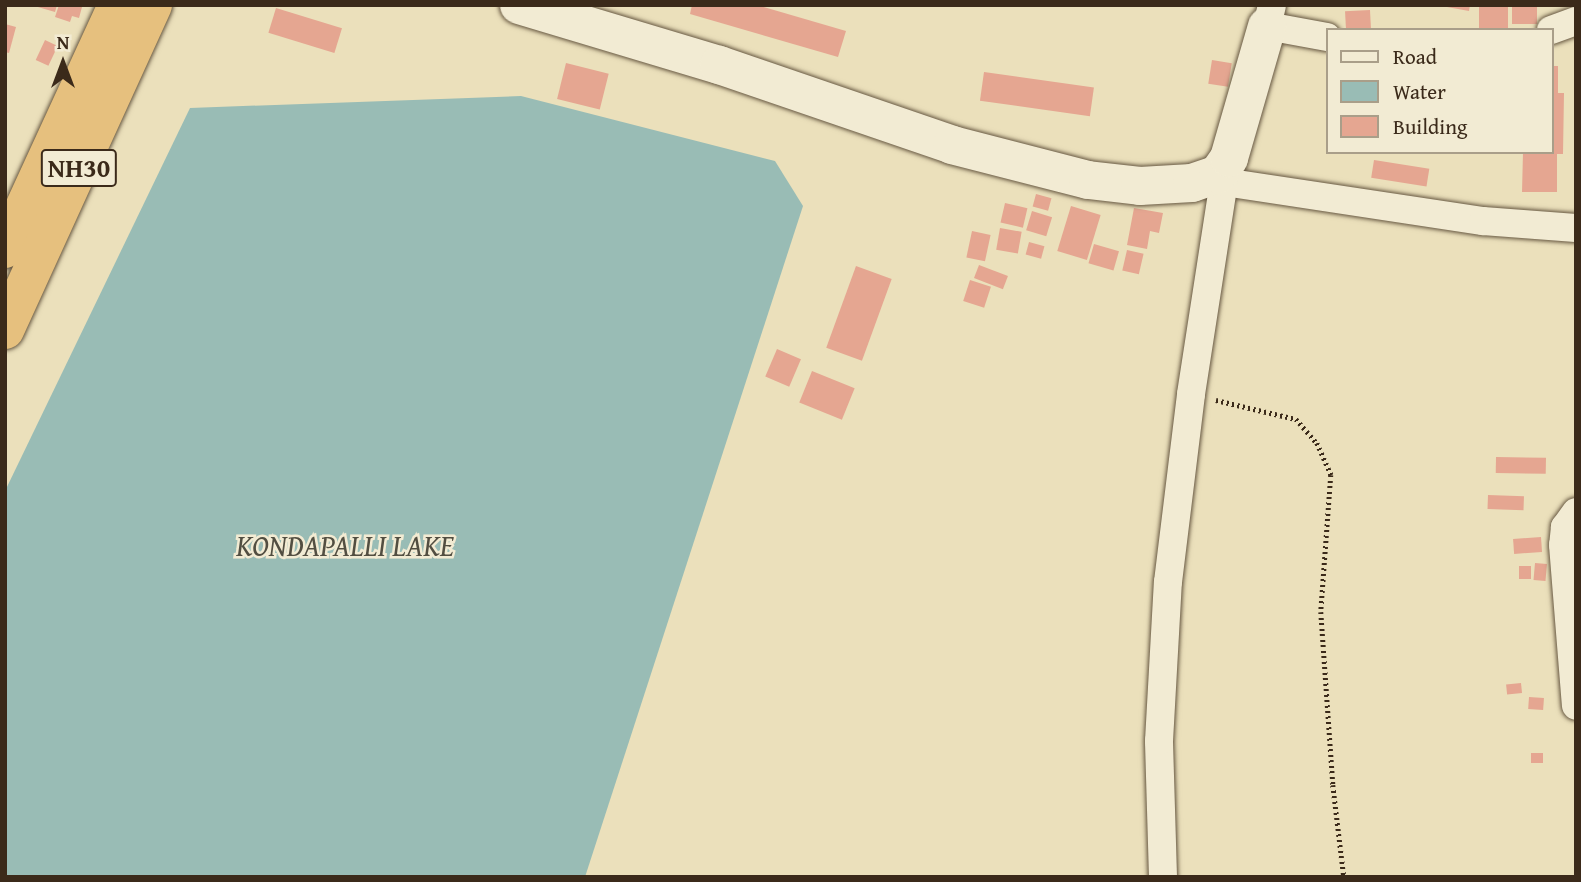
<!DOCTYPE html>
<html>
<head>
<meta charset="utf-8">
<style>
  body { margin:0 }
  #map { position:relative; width:1581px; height:882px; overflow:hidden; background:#ebe0bb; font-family:"Gentium Book Plus",serif }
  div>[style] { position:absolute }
  .water>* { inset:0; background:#99bcb5 }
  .building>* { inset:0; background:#e5a691; transform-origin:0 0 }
  .path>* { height:4.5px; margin-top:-2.25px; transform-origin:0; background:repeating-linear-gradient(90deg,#3b2a1a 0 2px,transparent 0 5.5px) }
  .roads { filter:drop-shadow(0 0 2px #675842) drop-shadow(0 0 2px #675842) }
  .street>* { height:28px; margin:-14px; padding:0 14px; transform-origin:14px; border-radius:14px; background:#f2ebd3 }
  .secondary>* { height:38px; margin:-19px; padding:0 19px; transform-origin:19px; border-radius:19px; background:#f2ebd3 }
  .highway>* { height:38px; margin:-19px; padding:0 19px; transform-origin:19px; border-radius:19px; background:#e6c07e }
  span { translate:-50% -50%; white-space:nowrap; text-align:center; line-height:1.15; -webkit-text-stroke:5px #f2ebd3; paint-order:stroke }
  .shield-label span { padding:2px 5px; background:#f2ebd3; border:2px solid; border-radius:5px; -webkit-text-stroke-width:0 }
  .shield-label { font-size:26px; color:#3b2a1a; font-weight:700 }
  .water-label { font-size:30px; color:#524e41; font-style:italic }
  .frame { position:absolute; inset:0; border:7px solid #3b2a1a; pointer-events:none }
  .legend { position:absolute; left:1326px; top:28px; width:228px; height:126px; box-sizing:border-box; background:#f2ebd3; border:2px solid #a99e89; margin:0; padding:9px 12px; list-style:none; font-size:21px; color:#3b2a1a }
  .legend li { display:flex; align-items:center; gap:14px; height:35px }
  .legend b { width:35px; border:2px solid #a99e89 }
  .north { position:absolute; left:28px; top:28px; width:70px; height:70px; -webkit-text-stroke:5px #f2ebd3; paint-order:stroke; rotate:0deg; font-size:19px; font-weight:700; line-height:28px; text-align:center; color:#3b2a1a }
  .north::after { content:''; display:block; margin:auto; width:24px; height:32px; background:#3b2a1a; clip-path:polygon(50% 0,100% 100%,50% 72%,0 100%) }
</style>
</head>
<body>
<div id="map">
  <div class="water">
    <i style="clip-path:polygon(521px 96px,775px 161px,803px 206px,585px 877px,5px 877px,5px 491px,190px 108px)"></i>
  </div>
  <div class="building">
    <i style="clip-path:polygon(31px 5px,57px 5px,55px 12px)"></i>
    <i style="clip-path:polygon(59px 5px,78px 5px,82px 7px,79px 18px,72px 16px,70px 22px,55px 17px)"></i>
    <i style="clip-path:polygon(692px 5px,757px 5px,846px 31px,838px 57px,690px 14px)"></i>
    <i style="clip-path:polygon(1436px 5px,1470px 5px,1469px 11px)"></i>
    <i style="left:1479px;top:5px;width:29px;height:23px"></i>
    <i style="left:1512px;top:6px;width:25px;height:18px"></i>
    <i style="left:276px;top:8px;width:69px;height:26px;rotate:17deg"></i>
    <i style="left:1370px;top:10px;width:20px;height:25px;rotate:87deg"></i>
    <i style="clip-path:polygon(5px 24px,16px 27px,9px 53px,5px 52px)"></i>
    <i style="left:45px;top:40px;width:14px;height:22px;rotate:25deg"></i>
    <i style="left:1212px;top:60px;width:20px;height:24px;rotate:9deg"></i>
    <i style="left:566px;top:63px;width:44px;height:37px;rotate:14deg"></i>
    <i style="clip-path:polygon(1551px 66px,1558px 66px,1558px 93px,1564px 93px,1563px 154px,1557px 154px,1557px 192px,1522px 192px,1523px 152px,1551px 152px)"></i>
    <i style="left:984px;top:72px;width:111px;height:29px;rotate:8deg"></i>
    <i style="left:1374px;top:160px;width:56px;height:18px;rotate:9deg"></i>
    <i style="left:1036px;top:194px;width:16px;height:13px;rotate:15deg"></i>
    <i style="left:1005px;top:203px;width:23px;height:20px;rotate:13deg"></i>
    <i style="left:1071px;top:206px;width:31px;height:47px;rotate:17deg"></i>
    <i style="clip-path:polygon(1134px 208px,1163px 213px,1159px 233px,1150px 231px,1147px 249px,1127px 245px)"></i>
    <i style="left:1032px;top:211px;width:21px;height:20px;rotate:17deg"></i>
    <i style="left:1000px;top:228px;width:22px;height:22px;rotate:10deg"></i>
    <i style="left:972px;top:231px;width:19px;height:27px;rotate:12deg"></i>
    <i style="left:1029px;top:242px;width:16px;height:13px;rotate:15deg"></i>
    <i style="left:1094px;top:244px;width:26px;height:20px;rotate:16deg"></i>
    <i style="left:1127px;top:250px;width:17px;height:21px;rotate:13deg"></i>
    <i style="left:979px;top:265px;width:31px;height:14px;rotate:21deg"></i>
    <i style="left:856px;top:266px;width:38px;height:87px;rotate:20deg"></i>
    <i style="left:970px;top:280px;width:22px;height:22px;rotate:18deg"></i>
    <i style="left:777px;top:349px;width:26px;height:30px;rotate:23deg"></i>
    <i style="left:812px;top:371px;width:46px;height:34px;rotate:22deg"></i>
    <i style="left:1496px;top:457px;width:50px;height:16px;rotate:1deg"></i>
    <i style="left:1488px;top:495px;width:36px;height:14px;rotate:2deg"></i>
    <i style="left:1541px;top:537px;width:15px;height:28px;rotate:86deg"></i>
    <i style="left:1535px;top:563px;width:12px;height:17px;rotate:5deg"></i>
    <i style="left:1519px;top:566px;width:12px;height:13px"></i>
    <i style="left:1521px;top:683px;width:10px;height:15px;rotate:84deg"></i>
    <i style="left:1529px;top:697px;width:15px;height:12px;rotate:4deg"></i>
    <i style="left:1531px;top:753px;width:12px;height:10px"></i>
  </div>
  <div class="path">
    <i style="left:1216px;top:400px;width:82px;rotate:13.4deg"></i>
    <i style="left:1296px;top:419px;width:32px;rotate:49deg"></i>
    <i style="left:1317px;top:443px;width:35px;rotate:66deg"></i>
    <i style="left:1331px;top:475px;width:137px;rotate:94.2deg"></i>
    <i style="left:1321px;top:612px;width:173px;rotate:86deg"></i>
    <i style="left:1333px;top:785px;width:93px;rotate:83.2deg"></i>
  </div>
  <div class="roads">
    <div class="street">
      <i style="left:1272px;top:5px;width:22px;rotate:103deg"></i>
      <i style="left:1267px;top:26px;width:61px;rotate:10.4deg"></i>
      <i style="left:1551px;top:30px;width:27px;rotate:-20deg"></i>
      <i style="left:1224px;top:182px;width:262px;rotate:8.6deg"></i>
      <i style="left:1483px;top:221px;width:93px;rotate:4.3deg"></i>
      <i style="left:1576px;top:512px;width:19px;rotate:126deg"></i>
      <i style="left:1565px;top:527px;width:18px;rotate:96deg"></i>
      <i style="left:1563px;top:545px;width:161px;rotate:85.4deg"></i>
      <i style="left:1163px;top:877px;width:136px;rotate:-91.7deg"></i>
      <i style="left:1159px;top:741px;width:159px;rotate:-86.8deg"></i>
      <i style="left:1168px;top:582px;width:189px;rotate:-83deg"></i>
      <i style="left:1191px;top:394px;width:215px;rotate:-81.2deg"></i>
      <i style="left:1224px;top:182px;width:10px;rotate:-127deg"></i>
    </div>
    <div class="secondary">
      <i style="left:519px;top:5px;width:209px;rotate:16.7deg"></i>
      <i style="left:719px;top:65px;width:246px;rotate:18.9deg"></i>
      <i style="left:952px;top:145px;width:140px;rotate:14.4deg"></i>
      <i style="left:1088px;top:180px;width:52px;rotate:6.6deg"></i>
      <i style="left:1140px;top:186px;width:52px;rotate:-3.3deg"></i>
      <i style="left:1192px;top:183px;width:28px;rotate:-19deg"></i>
      <i style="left:1218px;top:174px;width:19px;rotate:-55deg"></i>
      <i style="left:1229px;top:158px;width:137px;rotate:-73.9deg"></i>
    </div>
    <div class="highway">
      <i style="left:5px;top:249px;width:268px;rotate:-65.3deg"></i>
      <i style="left:5px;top:330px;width:357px;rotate:-65.5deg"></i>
    </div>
  </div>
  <div class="shield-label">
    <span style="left:79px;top:168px">NH30</span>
  </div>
  <div class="water-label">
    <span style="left:345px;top:545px">KONDAPALLI LAKE</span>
  </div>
  <div class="frame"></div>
  <ul class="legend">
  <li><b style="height:9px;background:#f2ebd3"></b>Road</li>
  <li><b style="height:19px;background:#99bcb5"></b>Water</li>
  <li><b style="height:19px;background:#e5a691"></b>Building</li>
  </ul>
  <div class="north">N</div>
</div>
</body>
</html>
